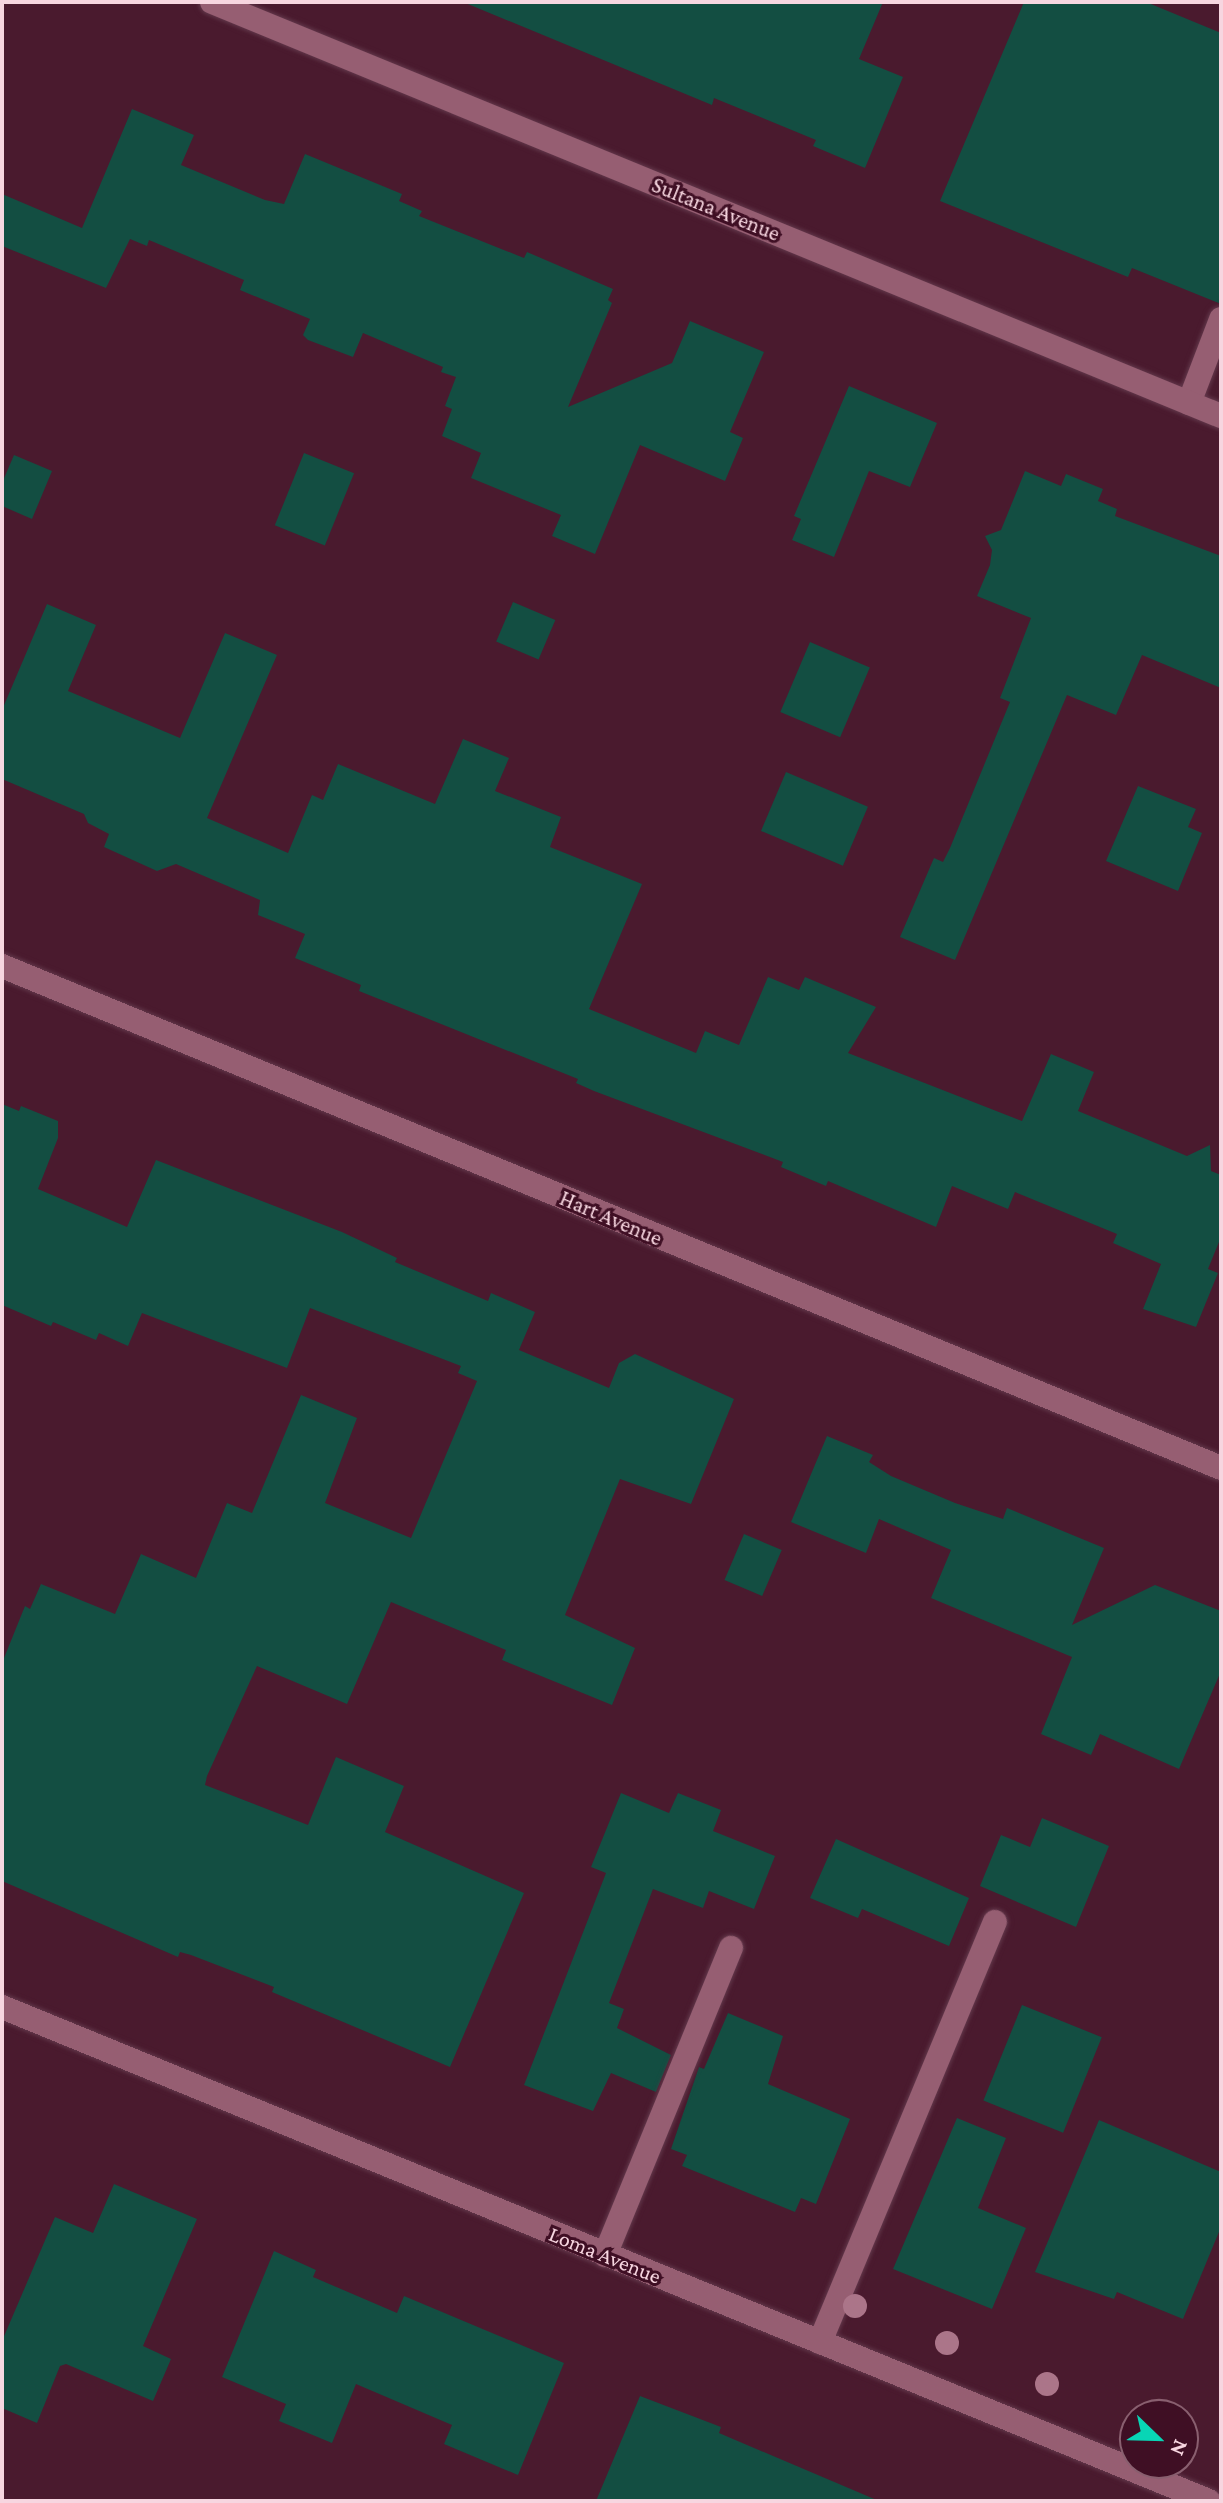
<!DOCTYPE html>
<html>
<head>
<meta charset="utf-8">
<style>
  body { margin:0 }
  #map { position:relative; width:1223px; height:2503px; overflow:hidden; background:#4a1a2e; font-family:"Crimson Pro",serif }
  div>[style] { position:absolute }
  .building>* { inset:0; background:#134e42; transform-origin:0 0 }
  .roads { filter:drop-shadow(0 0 2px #62384b) drop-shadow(0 0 2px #62384b) }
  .lane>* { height:24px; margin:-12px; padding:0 12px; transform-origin:12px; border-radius:12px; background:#965e72 }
  .street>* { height:24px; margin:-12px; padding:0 12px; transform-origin:12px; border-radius:12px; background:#965e72 }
  .trees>* { width:24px; height:24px; margin:-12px; border-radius:50%; background:#ab7589 }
  span { translate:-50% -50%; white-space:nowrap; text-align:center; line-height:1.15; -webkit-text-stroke:6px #3f0f24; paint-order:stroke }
  .street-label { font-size:22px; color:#f7d6e0 }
  .frame { position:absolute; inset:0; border:4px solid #f7d6e0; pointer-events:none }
  .north { position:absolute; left:1119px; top:2399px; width:80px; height:80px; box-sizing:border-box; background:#3f0f24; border:2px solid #895f6f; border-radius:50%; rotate:113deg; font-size:22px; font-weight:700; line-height:32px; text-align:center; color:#f7d6e0 }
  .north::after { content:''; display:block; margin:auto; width:28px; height:36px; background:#08d5b5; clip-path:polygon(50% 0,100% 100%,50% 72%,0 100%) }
</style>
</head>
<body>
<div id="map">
  <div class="building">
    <i style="clip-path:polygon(463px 2px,883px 2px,859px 59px,903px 77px,865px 168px,813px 146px,816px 140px,714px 98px,712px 105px)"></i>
    <i style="clip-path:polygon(1024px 2px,1146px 2px,1221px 33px,1221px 304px,1132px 268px,1128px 277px,940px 201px)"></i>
    <i style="clip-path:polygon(132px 109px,194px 135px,181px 165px,265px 200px,284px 204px,305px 154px,402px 194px,399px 201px,422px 211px,419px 216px,524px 258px,527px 252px,613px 289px,608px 300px,612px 303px,568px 407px,672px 363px,690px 321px,764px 352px,730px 432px,743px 438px,725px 481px,640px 445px,595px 554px,552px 536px,561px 515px,471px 478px,481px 453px,442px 436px,452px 409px,445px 406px,456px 377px,441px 372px,443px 367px,363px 333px,353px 357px,308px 340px,303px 335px,310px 319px,240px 290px,244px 280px,149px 240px,147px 246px,130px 239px,106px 288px,2px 246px,2px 194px,82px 228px)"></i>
    <i style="clip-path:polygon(849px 386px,937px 423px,910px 487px,869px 471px,834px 557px,792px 540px,801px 519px,794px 516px)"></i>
    <i style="left:304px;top:453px;width:54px;height:78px;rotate:22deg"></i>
    <i style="clip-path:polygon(14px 455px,52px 471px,32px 519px,2px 506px,2px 483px)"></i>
    <i style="clip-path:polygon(1025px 471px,1061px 486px,1066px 474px,1103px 489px,1098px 501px,1117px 509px,1115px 516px,1221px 556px,1221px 688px,1142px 655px,1116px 715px,1067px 695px,955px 960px,900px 937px,934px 858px,943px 862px,950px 848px,1010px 702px,1000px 698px,1031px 618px,977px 596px,990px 565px,992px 550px,985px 536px,1001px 530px)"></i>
    <i style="left:513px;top:602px;width:46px;height:43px;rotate:23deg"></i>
    <i style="clip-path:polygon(47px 604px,96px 625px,68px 691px,180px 738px,225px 633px,277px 655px,207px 818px,288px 853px,312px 795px,323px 800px,338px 764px,435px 804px,463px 739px,509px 758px,495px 791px,561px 817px,550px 847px,642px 884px,589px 1009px,696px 1053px,705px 1031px,739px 1045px,768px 977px,799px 990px,805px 977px,876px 1007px,848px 1053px,1022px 1121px,1051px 1054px,1094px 1072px,1078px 1111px,1187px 1156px,1210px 1145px,1211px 1171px,1221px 1175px,1221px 1237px,1208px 1269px,1218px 1273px,1196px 1327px,1143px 1309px,1161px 1264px,1113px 1243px,1117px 1234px,1015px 1192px,1008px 1209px,952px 1186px,936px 1227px,828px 1181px,826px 1186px,781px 1167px,783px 1162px,594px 1091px,576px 1083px,578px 1079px,359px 991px,361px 985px,295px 958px,305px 934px,258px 915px,260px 900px,176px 864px,157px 871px,104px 847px,109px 834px,88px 823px,84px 814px,2px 779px,2px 710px)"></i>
    <i style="left:810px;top:642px;width:65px;height:76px;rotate:23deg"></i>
    <i style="left:786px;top:772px;width:89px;height:64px;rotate:23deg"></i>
    <i style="clip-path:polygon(1138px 786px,1196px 809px,1188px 827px,1202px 833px,1178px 891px,1106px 861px)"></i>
    <i style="clip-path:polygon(2px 1104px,19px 1111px,21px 1106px,58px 1121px,58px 1138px,38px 1189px,127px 1227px,156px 1160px,342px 1232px,397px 1258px,395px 1262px,488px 1301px,491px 1293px,535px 1312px,519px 1350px,609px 1388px,619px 1363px,635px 1354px,734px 1399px,691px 1504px,620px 1479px,565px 1615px,635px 1648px,612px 1705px,502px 1660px,506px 1650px,391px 1602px,347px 1704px,257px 1666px,207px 1776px,205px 1785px,308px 1825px,336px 1757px,404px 1786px,385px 1832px,524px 1893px,450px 2067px,272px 1992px,274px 1987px,191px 1955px,180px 1952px,178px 1957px,2px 1881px,2px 1663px,25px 1606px,30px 1609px,41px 1584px,115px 1614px,141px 1554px,196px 1578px,227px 1503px,252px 1513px,301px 1395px,357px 1418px,325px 1503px,411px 1538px,477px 1381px,458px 1373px,461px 1366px,310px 1308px,287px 1368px,142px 1313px,128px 1346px,99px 1333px,96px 1340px,53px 1322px,51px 1326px,2px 1305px)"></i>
    <i style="clip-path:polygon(827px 1436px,873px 1455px,869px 1462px,891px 1476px,955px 1503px,1003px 1519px,1007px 1508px,1104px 1548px,1072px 1625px,1155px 1585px,1221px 1611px,1221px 1671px,1179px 1769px,1100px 1734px,1091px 1755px,1041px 1734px,1072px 1657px,931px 1598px,951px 1550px,879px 1519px,866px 1553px,791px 1522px)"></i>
    <i style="left:744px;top:1534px;width:41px;height:50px;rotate:23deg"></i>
    <i style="clip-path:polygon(621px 1793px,669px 1813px,678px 1793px,721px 1810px,713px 1831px,775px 1856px,754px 1909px,709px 1891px,703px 1908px,653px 1889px,609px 2003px,624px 2009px,617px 2028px,671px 2055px,656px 2092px,611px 2073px,593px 2111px,524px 2085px,606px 1873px,591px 1867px)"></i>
    <i style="clip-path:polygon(1042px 1818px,1109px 1846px,1076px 1927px,980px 1886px,1001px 1835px,1030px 1847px)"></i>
    <i style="clip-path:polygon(836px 1839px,969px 1898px,949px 1946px,862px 1909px,858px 1918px,810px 1898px)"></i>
    <i style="left:1022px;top:2005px;width:86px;height:103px;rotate:22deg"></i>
    <i style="clip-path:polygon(728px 2013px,783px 2036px,768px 2084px,850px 2119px,816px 2204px,801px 2198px,795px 2212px,682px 2166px,687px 2155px,671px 2149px,699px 2067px,704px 2069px)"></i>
    <i style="clip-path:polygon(957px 2118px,1006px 2138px,978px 2208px,1026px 2228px,992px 2309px,893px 2269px)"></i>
    <i style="clip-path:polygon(1099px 2120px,1221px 2172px,1221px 2227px,1183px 2319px,1117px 2292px,1114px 2299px,1035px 2272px)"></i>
    <i style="clip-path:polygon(114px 2184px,197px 2219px,143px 2346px,171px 2359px,153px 2401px,66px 2364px,60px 2366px,37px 2423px,2px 2408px,2px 2341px,55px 2217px,93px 2233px)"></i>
    <i style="clip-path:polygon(274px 2251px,316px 2270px,313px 2277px,397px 2313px,404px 2296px,564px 2363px,518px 2475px,444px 2444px,452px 2425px,356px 2384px,332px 2443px,279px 2421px,286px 2404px,222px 2377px)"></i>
    <i style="clip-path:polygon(640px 2396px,721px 2427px,719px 2433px,879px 2501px,596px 2501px)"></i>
  </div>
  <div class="roads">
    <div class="lane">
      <i style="left:1189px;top:403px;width:90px;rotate:-69.1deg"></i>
      <i style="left:605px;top:2255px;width:332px;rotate:-67.7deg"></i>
      <i style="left:820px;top:2342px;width:455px;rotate:-67.4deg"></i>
    </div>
    <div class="street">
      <i style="left:212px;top:2px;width:1091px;rotate:22.31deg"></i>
      <i style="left:2px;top:966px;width:1318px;rotate:22.38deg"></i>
      <i style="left:2px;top:2007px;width:1304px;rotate:22.26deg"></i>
    </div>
  </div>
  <div class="trees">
    <i style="left:855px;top:2306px"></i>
    <i style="left:947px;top:2343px"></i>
    <i style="left:1047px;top:2384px"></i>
  </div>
  <div class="street-label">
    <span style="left:716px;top:209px;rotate:22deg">Sultana Avenue</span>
    <span style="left:611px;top:1218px;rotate:23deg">Hart Avenue</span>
    <span style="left:605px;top:2255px;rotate:22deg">Loma Avenue</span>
  </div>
  <div class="frame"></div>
  <div class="north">N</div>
</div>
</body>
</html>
